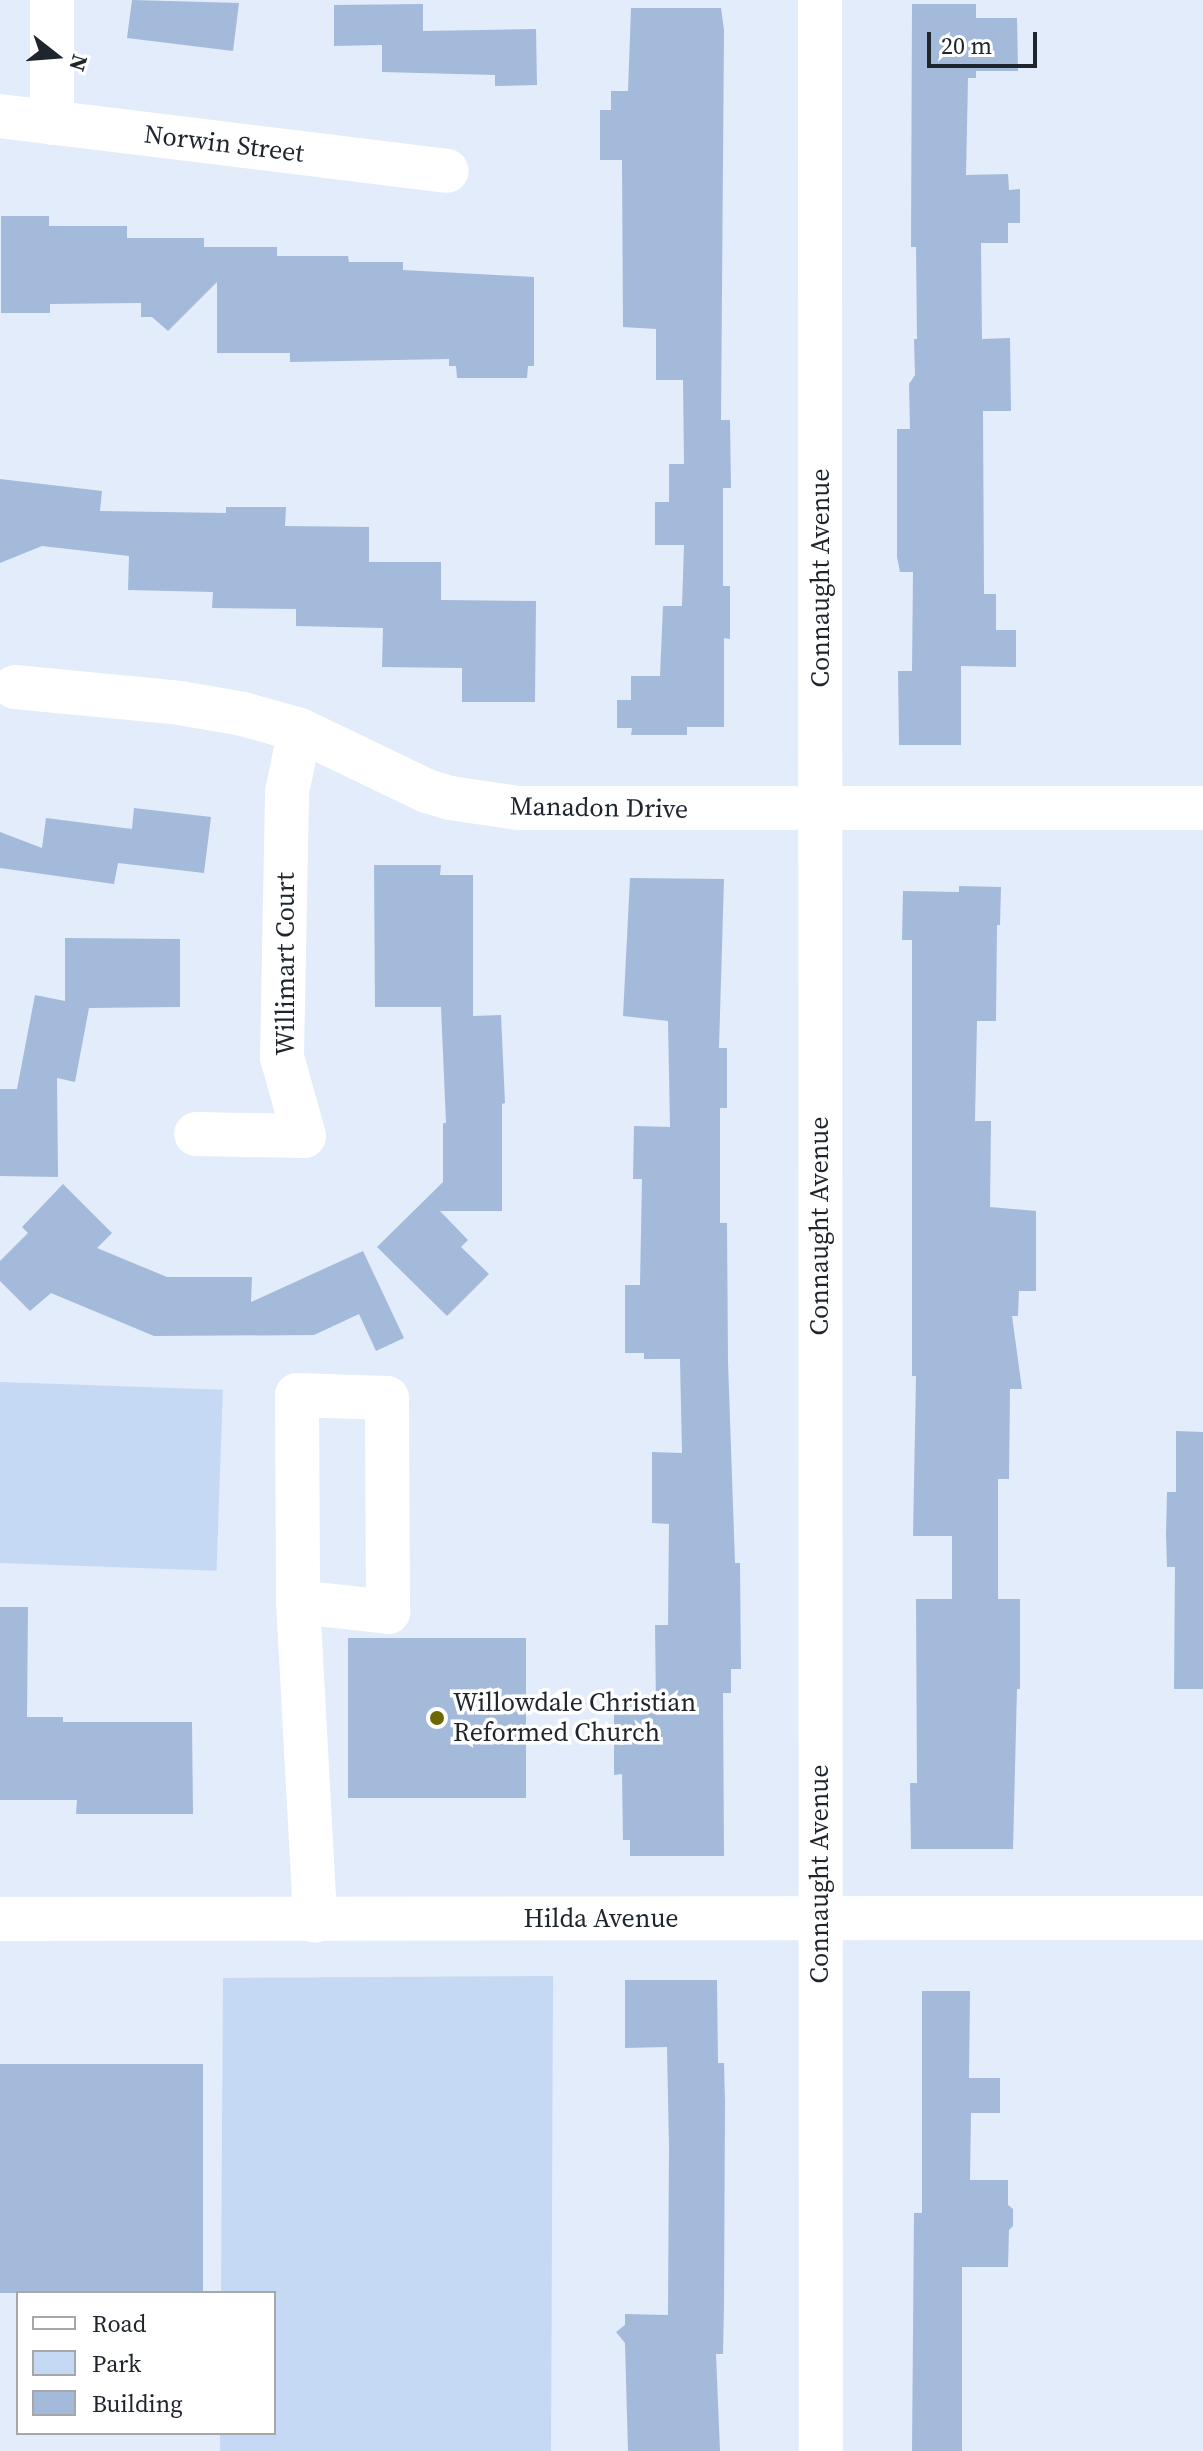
<!DOCTYPE html>
<html>
<head>
<meta charset="utf-8">
<style>
  body { margin:0 }
  #map { position:relative; width:1203px; height:2451px; overflow:hidden; background:#e2ecfa; font-family:"Source Serif 4",serif }
  div>[style] { position:absolute }
  .green>* { inset:0; background:#c5d8f4; transform-origin:0 0 }
  .building>* { inset:0; background:#a4bada; transform-origin:0 0 }
  .minor>* { height:44px; margin:-22px; padding:0 22px; transform-origin:22px; border-radius:22px; background:#fff }
  .dots>* { width:22px; height:22px; translate:-50% -50%; box-sizing:border-box; border:4px solid #fff; border-radius:50% }
  span { translate:-50% -50%; white-space:nowrap; text-align:center; line-height:1.15; -webkit-text-stroke:7px #fff; paint-order:stroke }
  .street-label { font-size:26px; color:#1f252d }
  .poi-label { font-size:26px; color:#1f252d }
  .left { translate:0 -50%; text-align:left }
  .legend { position:absolute; left:16px; top:2291px; width:260px; height:144px; box-sizing:border-box; background:#fff; border:2px solid #a5a8ab; margin:0; padding:10px 14px; list-style:none; font-size:24px; color:#1f252d }
  .legend li { display:flex; align-items:center; gap:16px; height:40px }
  .legend b { width:40px; border:2px solid #a5a8ab }
  .north { position:absolute; left:16px; top:16px; width:80px; height:80px; -webkit-text-stroke:6px #fff; paint-order:stroke; rotate:107deg; font-size:22px; font-weight:700; line-height:32px; text-align:center; color:#1f252d }
  .north::after { content:''; display:block; margin:auto; width:28px; height:36px; background:#1f252d; clip-path:polygon(50% 0,100% 100%,50% 72%,0 100%) }
  .scale { position:absolute; left:927px; top:32px; width:110px; height:36px; box-sizing:border-box; border:4px solid #1f252d; border-top:0; padding-left:10px; font-size:24px; line-height:28px; white-space:nowrap; color:#1f252d; -webkit-text-stroke:6px #fff; paint-order:stroke }
</style>
</head>
<body>
<div id="map">
  <div class="green">
    <i style="left:0;top:1382px;width:223px;height:181px;rotate:2deg"></i>
    <i style="clip-path:polygon(553px 1976px,551px 2451px,220px 2451px,220px 2433px,274px 2433px,274px 2293px,221px 2293px,223px 1978px)"></i>
  </div>
  <div class="building">
    <i style="clip-path:polygon(132px 0,239px 3px,233px 51px,127px 38px)"></i>
    <i style="clip-path:polygon(423px 4px,423px 31px,536px 29px,537px 85px,495px 86px,495px 75px,382px 72px,382px 45px,334px 46px,334px 5px)"></i>
    <i style="clip-path:polygon(912px 4px,976px 4px,976px 18px,1017px 18px,1018px 71px,976px 71px,976px 78px,968px 78px,966px 175px,1008px 174px,1009px 190px,1020px 189px,1020px 223px,1008px 223px,1008px 243px,981px 243px,982px 339px,1010px 338px,1011px 411px,983px 411px,984px 594px,996px 594px,996px 630px,1016px 630px,1016px 667px,961px 666px,961px 745px,899px 745px,898px 671px,912px 671px,913px 572px,900px 572px,897px 557px,897px 429px,910px 429px,909px 384px,915px 375px,914px 339px,917px 339px,916px 247px,911px 247px)"></i>
    <i style="clip-path:polygon(631px 8px,721px 8px,724px 30px,721px 420px,730px 420px,731px 488px,723px 488px,723px 586px,730px 586px,730px 639px,724px 638px,724px 727px,687px 727px,687px 735px,631px 735px,632px 728px,617px 728px,617px 700px,631px 700px,631px 676px,660px 676px,663px 606px,682px 606px,684px 545px,655px 545px,655px 502px,669px 502px,669px 464px,684px 464px,683px 380px,656px 380px,656px 329px,623px 327px,622px 160px,600px 160px,600px 110px,611px 110px,611px 91px,628px 91px)"></i>
    <i style="clip-path:polygon(1px 216px,49px 216px,49px 226px,127px 226px,127px 238px,204px 238px,204px 247px,277px 247px,277px 256px,348px 256px,349px 262px,403px 262px,403px 270px,534px 277px,534px 366px,528px 366px,527px 378px,457px 378px,456px 366px,449px 366px,449px 359px,290px 362px,290px 353px,217px 353px,217px 282px,168px 331px,152px 317px,141px 317px,141px 303px,50px 304px,50px 313px,1px 313px)"></i>
    <i style="clip-path:polygon(0 479px,102px 491px,100px 511px,226px 513px,226px 507px,286px 507px,285px 526px,369px 527px,369px 562px,441px 562px,441px 600px,536px 601px,535px 702px,462px 702px,462px 668px,382px 667px,383px 628px,296px 626px,296px 609px,212px 608px,213px 592px,128px 590px,129px 556px,42px 546px,0 563px)"></i>
    <i style="clip-path:polygon(134px 808px,211px 817px,204px 873px,118px 863px,114px 884px,0 868px,0 832px,42px 848px,46px 818px,132px 829px)"></i>
    <i style="clip-path:polygon(374px 865px,441px 865px,440px 875px,473px 875px,473px 1016px,501px 1015px,505px 1103px,502px 1104px,502px 1211px,440px 1211px,468px 1240px,461px 1247px,489px 1274px,447px 1316px,377px 1247px,443px 1182px,443px 1123px,446px 1123px,441px 1007px,375px 1007px)"></i>
    <i style="clip-path:polygon(630px 878px,724px 879px,719px 1048px,727px 1048px,727px 1108px,720px 1108px,720px 1223px,727px 1223px,728px 1362px,735px 1563px,740px 1563px,741px 1669px,731px 1669px,731px 1693px,723px 1693px,724px 1856px,630px 1856px,630px 1840px,623px 1840px,622px 1774px,614px 1775px,614px 1703px,656px 1704px,655px 1625px,668px 1625px,669px 1524px,652px 1523px,652px 1452px,682px 1453px,680px 1359px,644px 1359px,644px 1353px,625px 1353px,625px 1285px,640px 1285px,642px 1179px,633px 1179px,634px 1126px,670px 1127px,668px 1021px,623px 1016px)"></i>
    <i style="clip-path:polygon(959px 886px,1001px 887px,1000px 925px,997px 925px,996px 1021px,977px 1021px,975px 1121px,991px 1121px,990px 1207px,1036px 1211px,1036px 1291px,1019px 1291px,1018px 1316px,1012px 1316px,1022px 1389px,1010px 1389px,1009px 1479px,998px 1479px,998px 1599px,1020px 1599px,1020px 1689px,1017px 1689px,1013px 1849px,911px 1849px,910px 1783px,917px 1783px,916px 1599px,952px 1599px,952px 1536px,913px 1536px,916px 1376px,912px 1376px,912px 940px,902px 940px,903px 891px,959px 892px)"></i>
    <i style="clip-path:polygon(65px 938px,180px 939px,180px 1007px,89px 1008px,75px 1082px,57px 1078px,58px 1177px,0 1176px,0 1089px,17px 1089px,35px 995px,65px 1001px)"></i>
    <i style="clip-path:polygon(63px 1184px,112px 1233px,97px 1248px,167px 1277px,252px 1277px,251px 1302px,363px 1251px,404px 1338px,376px 1351px,359px 1314px,314px 1335px,154px 1336px,51px 1293px,30px 1311px,0 1281px,0 1261px,28px 1233px,22px 1227px)"></i>
    <i style="clip-path:polygon(1176px 1431px,1203px 1432px,1203px 1689px,1174px 1689px,1175px 1567px,1167px 1567px,1166px 1535px,1167px 1492px,1176px 1492px)"></i>
    <i style="clip-path:polygon(0 1607px,28px 1607px,27px 1717px,63px 1717px,63px 1722px,192px 1722px,193px 1814px,76px 1814px,77px 1800px,0 1800px)"></i>
    <i style="left:348px;top:1638px;width:178px;height:160px"></i>
    <i style="clip-path:polygon(625px 1980px,717px 1980px,718px 2063px,724px 2063px,725px 2102px,724px 2304px,723px 2354px,716px 2354px,720px 2451px,628px 2451px,625px 2343px,616px 2332px,625px 2325px,625px 2314px,668px 2315px,669px 2147px,667px 2047px,625px 2048px)"></i>
    <i style="clip-path:polygon(922px 1991px,970px 1991px,969px 2078px,1000px 2078px,1000px 2113px,971px 2113px,970px 2180px,1008px 2180px,1008px 2205px,1013px 2209px,1013px 2226px,1009px 2230px,1008px 2267px,962px 2267px,962px 2451px,912px 2451px,914px 2213px,922px 2213px)"></i>
    <i style="left:0;top:2064px;width:203px;height:229px"></i>
  </div>
  <div class="minor">
    <i style="left:52px;top:0;width:123px;rotate:90deg"></i>
    <i style="left:820px;top:0;width:2451px;rotate:89.98deg"></i>
    <i style="left:0;top:116px;width:450px;rotate:7deg"></i>
    <i style="left:15px;top:687px;width:166px;rotate:5.5deg"></i>
    <i style="left:180px;top:703px;width:64px;rotate:9.9deg"></i>
    <i style="left:243px;top:714px;width:59px;rotate:15.7deg"></i>
    <i style="left:300px;top:730px;width:141px;rotate:25.7deg"></i>
    <i style="left:427px;top:791px;width:24px;rotate:17deg"></i>
    <i style="left:450px;top:798px;width:69px;rotate:8.4deg"></i>
    <i style="left:518px;top:808px;width:685px"></i>
    <i style="left:196px;top:1134px;width:108px;rotate:1.1deg"></i>
    <i style="left:304px;top:1136px;width:82px;rotate:-105.6deg"></i>
    <i style="left:282px;top:1057px;width:265px;rotate:-88.9deg"></i>
    <i style="left:287px;top:792px;width:63px;rotate:-78.2deg"></i>
    <i style="left:298px;top:1602px;width:91px;rotate:6.3deg"></i>
    <i style="left:388px;top:1612px;width:214px;rotate:-90.3deg"></i>
    <i style="left:387px;top:1398px;width:90px;rotate:-178.1deg"></i>
    <i style="left:297px;top:1395px;width:207px;rotate:89.7deg"></i>
    <i style="left:298px;top:1602px;width:319px;rotate:86.9deg"></i>
    <i style="left:0;top:1919px;width:1203px;rotate:-0.05deg"></i>
  </div>
  <div class="dots">
    <i style="left:437px;top:1718px;background:#6b6802"></i>
  </div>
  <div class="street-label">
    <span style="left:224px;top:144px;rotate:7deg">Norwin Street</span>
    <span style="left:821px;top:578px;rotate:-90deg">Connaught Avenue</span>
    <span style="left:599px;top:808px;rotate:1deg">Manadon Drive</span>
    <span style="left:286px;top:964px;rotate:-90deg">Willimart Court</span>
    <span style="left:820px;top:1226px;rotate:-90deg">Connaught Avenue</span>
    <span style="left:820px;top:1874px;rotate:-90deg">Connaught Avenue</span>
    <span style="left:601px;top:1919px">Hilda Avenue</span>
  </div>
  <div class="poi-label">
    <span class="left" style="left:453px;top:1718px">Willowdale Christian<br>Reformed Church</span>
  </div>
  <ul class="legend">
  <li><b style="height:10px;background:#fff"></b>Road</li>
  <li><b style="height:22px;background:#c5d8f4"></b>Park</li>
  <li><b style="height:22px;background:#a4bada"></b>Building</li>
  </ul>
  <div class="north">N</div>
  <div class="scale">20 m</div>
</div>
</body>
</html>
